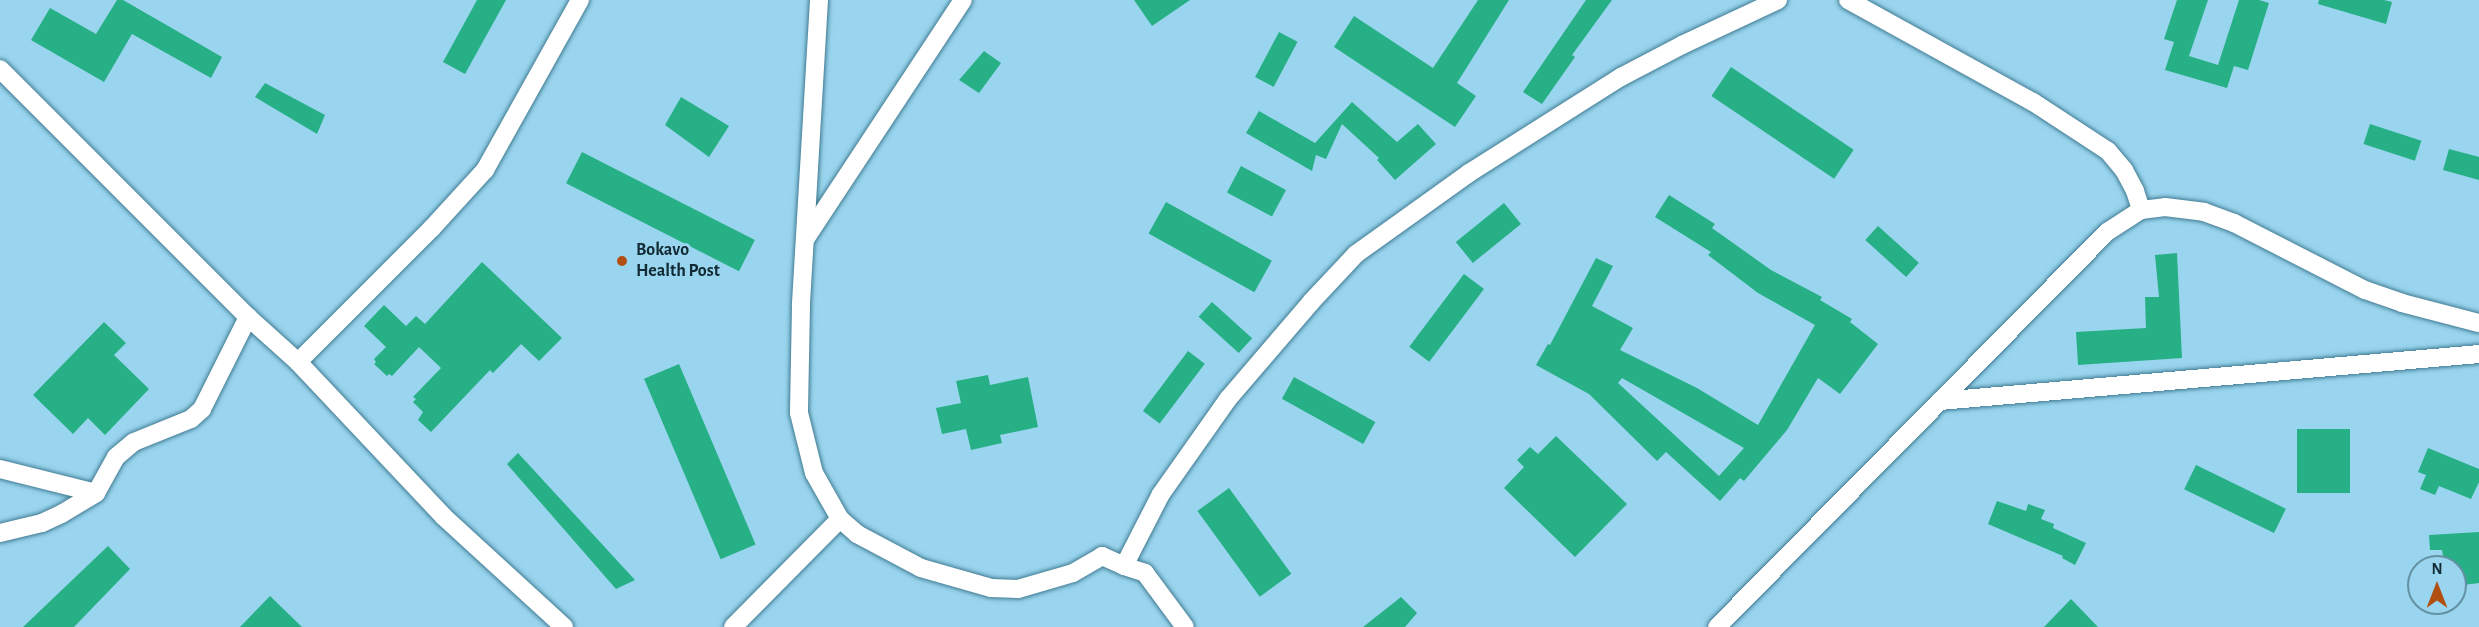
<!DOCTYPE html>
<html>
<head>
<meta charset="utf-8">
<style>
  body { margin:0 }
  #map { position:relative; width:2479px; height:627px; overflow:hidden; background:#99d5ee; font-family:"Alegreya Sans",sans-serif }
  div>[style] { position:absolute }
  .building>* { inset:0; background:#27b085; transform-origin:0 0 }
  .roads { filter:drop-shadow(0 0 2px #417b92) drop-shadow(0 0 2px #417b92) }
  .minor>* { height:18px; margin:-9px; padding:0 9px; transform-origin:9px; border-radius:9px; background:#fff }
  .dots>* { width:16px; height:16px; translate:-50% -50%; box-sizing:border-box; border:3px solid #99d5ee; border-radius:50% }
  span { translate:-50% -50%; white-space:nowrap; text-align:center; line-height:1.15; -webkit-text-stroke:6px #99d5ee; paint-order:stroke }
  .poi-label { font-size:18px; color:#112a33; font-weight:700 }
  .left { translate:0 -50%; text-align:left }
  .north { position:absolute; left:2407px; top:555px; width:60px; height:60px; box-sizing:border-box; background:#99d5ee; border:2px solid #6391a3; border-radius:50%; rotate:0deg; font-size:16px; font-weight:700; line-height:24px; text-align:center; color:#112a33 }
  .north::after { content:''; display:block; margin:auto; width:21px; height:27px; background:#b14f12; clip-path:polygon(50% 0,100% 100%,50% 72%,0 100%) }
</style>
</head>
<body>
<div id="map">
  <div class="building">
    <i style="clip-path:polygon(117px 0,123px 0,222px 57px,211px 78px,132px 34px,104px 82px,31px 40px,50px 8px,96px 34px)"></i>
    <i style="clip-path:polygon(477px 0,506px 0,465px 74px,443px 62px)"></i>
    <i style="clip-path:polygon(1134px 0,1190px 0,1152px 26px)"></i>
    <i style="clip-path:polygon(1478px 0,1509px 0,1457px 83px,1476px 96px,1455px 127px,1334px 47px,1354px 16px,1433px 68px)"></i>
    <i style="clip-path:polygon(1586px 0,1612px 0,1572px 55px,1575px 57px,1542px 104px,1523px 92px)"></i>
    <i style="clip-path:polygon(2177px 0,2208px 0,2189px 56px,2218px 65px,2239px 0,2259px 0,2269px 3px,2248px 70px,2234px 66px,2227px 88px,2165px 70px,2174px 42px,2164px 39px)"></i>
    <i style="clip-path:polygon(2319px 0,2384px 0,2392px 2px,2386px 24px,2318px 4px)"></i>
    <i style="left:1279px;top:32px;width:21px;height:51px;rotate:28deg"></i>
    <i style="clip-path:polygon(984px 51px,1001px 63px,979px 93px,959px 80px)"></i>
    <i style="left:1731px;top:67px;width:148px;height:35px;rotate:34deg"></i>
    <i style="clip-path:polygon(265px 83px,325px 115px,317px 134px,255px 97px)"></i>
    <i style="clip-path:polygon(681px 97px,729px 126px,709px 157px,665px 125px)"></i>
    <i style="clip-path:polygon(1352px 102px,1397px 142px,1418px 124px,1436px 144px,1395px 180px,1377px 160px,1379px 158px,1342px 124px,1326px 159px,1316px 155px,1312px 171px,1246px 133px,1259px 111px,1315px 143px)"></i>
    <i style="left:2370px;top:124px;width:54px;height:21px;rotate:18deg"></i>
    <i style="clip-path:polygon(2449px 149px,2479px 157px,2479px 180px,2443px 170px)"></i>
    <i style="left:582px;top:152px;width:194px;height:35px;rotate:27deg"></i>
    <i style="left:1241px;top:166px;width:51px;height:30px;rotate:28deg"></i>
    <i style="clip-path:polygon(evenodd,1669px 195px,1715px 224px,1712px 228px,1771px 270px,1822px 297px,1820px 300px,1852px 319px,1850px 322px,1878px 344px,1840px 394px,1818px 378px,1787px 430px,1744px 481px,1740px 478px,1720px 501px,1666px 452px,1657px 461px,1589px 394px,1536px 365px,1548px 344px,1550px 345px,1596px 258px,1613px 266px,1592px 306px,1633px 328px,1620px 350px,1697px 388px,1758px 425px,1815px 325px,1758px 293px,1708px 255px,1711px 252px,1655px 217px,1669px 195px,1622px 378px,1744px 448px,1719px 476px,1618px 383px,1622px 378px)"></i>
    <i style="left:1166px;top:202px;width:121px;height:36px;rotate:29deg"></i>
    <i style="left:1504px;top:203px;width:27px;height:62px;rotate:51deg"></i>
    <i style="left:1878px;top:226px;width:55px;height:19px;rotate:42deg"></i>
    <i style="clip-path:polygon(2177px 253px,2182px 358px,2078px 365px,2076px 332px,2146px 328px,2145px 297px,2159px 297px,2155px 255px)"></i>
    <i style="clip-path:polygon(482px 262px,562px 338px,539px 361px,521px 344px,493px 373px,490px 370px,431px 432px,418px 420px,423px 412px,413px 402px,416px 399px,413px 397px,441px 368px,419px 347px,392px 376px,389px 374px,387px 376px,374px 364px,376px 362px,374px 359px,386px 347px,364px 326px,384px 305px,406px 326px,416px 316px,425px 324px)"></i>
    <i style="left:1464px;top:274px;width:25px;height:91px;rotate:37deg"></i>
    <i style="left:1212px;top:302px;width:54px;height:20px;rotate:42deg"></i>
    <i style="clip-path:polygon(104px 322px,126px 343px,114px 355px,149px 389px,105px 435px,88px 418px,73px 434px,33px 395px)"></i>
    <i style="left:1188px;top:351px;width:21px;height:75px;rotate:37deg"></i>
    <i style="left:679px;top:364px;width:196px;height:38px;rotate:67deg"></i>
    <i style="clip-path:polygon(988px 375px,990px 385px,1028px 377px,1038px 427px,1000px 435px,1002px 443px,971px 450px,966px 429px,942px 434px,936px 408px,961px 403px,956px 381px)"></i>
    <i style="left:1294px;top:377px;width:93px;height:25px;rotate:29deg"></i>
    <i style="left:2297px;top:429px;width:53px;height:64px"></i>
    <i style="clip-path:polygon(1556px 436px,1627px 504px,1575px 557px,1504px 488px,1524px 467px,1517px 460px,1530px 447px,1538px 454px)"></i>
    <i style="clip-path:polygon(2428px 448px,2479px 469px,2479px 482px,2471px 499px,2439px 486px,2435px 495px,2420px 489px,2426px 475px,2418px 472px)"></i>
    <i style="clip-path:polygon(518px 453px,635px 580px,616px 589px,507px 464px)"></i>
    <i style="left:2196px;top:465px;width:100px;height:27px;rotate:26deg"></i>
    <i style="left:1229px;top:488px;width:106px;height:39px;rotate:54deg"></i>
    <i style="clip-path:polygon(1997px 501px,2026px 511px,2028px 504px,2045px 510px,2041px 519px,2054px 524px,2053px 528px,2086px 543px,2075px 565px,2062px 558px,2063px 556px,1988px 524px)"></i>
    <i style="clip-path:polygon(2479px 532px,2479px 583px,2455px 586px,2455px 567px,2445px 567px,2442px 550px,2430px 550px,2429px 535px)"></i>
    <i style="clip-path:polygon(108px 546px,130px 569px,74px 627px,23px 627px)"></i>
    <i style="clip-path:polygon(270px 596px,302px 627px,240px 627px)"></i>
    <i style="clip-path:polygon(1401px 597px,1417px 613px,1405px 627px,1363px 627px)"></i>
    <i style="clip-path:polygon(2071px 599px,2098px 627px,2044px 627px)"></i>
  </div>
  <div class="roads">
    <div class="minor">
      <i style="left:819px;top:0;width:307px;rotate:93.4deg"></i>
      <i style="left:801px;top:306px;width:107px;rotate:91.1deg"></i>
      <i style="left:799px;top:413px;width:62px;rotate:76deg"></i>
      <i style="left:814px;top:473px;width:53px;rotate:60.5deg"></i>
      <i style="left:840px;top:519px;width:23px;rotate:41deg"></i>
      <i style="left:857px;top:534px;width:72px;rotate:28deg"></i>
      <i style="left:921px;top:568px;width:73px;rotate:15.9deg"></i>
      <i style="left:991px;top:588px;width:27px;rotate:2deg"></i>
      <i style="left:1018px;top:589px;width:57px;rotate:-16.2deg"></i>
      <i style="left:1073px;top:573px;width:34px;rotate:-30deg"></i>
      <i style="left:1102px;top:556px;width:24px;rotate:24deg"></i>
      <i style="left:1124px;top:566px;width:81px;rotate:-62.8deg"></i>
      <i style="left:1161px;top:494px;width:116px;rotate:-54.8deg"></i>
      <i style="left:1228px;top:399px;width:128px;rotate:-49.4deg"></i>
      <i style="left:1311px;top:302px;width:66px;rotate:-46.8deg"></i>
      <i style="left:1356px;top:254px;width:139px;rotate:-35.6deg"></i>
      <i style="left:1469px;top:173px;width:180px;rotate:-32.3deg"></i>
      <i style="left:1621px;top:77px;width:69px;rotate:-27.7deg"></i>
      <i style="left:1682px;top:45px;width:106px;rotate:-25.1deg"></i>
      <i style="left:1848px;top:0;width:211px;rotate:28.9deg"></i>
      <i style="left:2033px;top:102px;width:90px;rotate:33.2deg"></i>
      <i style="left:2108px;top:151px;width:25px;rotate:50deg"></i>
      <i style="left:2124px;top:170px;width:24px;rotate:62deg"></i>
      <i style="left:2135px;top:191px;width:20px;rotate:72deg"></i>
      <i style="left:0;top:69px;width:351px;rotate:45deg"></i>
      <i style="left:248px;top:317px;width:67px;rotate:42deg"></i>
      <i style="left:298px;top:362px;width:213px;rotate:46.7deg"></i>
      <i style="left:444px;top:517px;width:163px;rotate:42.5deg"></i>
      <i style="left:806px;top:238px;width:285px;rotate:-56.6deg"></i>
      <i style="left:298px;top:362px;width:190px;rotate:-45deg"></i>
      <i style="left:432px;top:228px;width:79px;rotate:-47.6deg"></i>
      <i style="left:485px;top:170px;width:195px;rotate:-60.8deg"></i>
      <i style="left:1940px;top:401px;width:541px;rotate:-4.98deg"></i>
      <i style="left:0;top:469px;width:99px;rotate:14deg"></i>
      <i style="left:0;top:533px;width:43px;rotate:-13.4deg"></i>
      <i style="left:42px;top:523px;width:23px;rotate:-25deg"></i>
      <i style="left:63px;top:513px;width:39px;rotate:-31deg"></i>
      <i style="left:96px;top:493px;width:41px;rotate:-60.9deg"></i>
      <i style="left:116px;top:457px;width:23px;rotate:-40deg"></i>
      <i style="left:134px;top:442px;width:61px;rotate:-22deg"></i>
      <i style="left:191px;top:419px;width:15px;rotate:-42deg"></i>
      <i style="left:202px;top:409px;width:103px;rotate:-63.4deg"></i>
      <i style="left:1124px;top:566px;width:22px;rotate:18deg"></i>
      <i style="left:1145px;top:573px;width:67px;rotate:53.5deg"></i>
      <i style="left:733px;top:627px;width:152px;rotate:-45.3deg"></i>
      <i style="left:1717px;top:627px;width:555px;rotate:-45.36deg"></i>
      <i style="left:2107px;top:232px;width:40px;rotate:-32.9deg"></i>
      <i style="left:2141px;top:210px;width:24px;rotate:-7deg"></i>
      <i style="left:2165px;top:207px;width:39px;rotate:7deg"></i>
      <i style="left:2204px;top:212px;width:32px;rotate:20deg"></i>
      <i style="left:2234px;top:223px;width:147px;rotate:27.1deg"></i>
      <i style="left:2365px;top:290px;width:39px;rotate:19deg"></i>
      <i style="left:2402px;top:303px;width:80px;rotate:14.6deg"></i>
    </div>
  </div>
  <div class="dots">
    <i style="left:622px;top:261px;background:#b14f12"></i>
  </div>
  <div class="poi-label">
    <span class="left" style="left:636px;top:261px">Bokavo<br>Health Post</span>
  </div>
  <div class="north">N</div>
</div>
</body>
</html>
